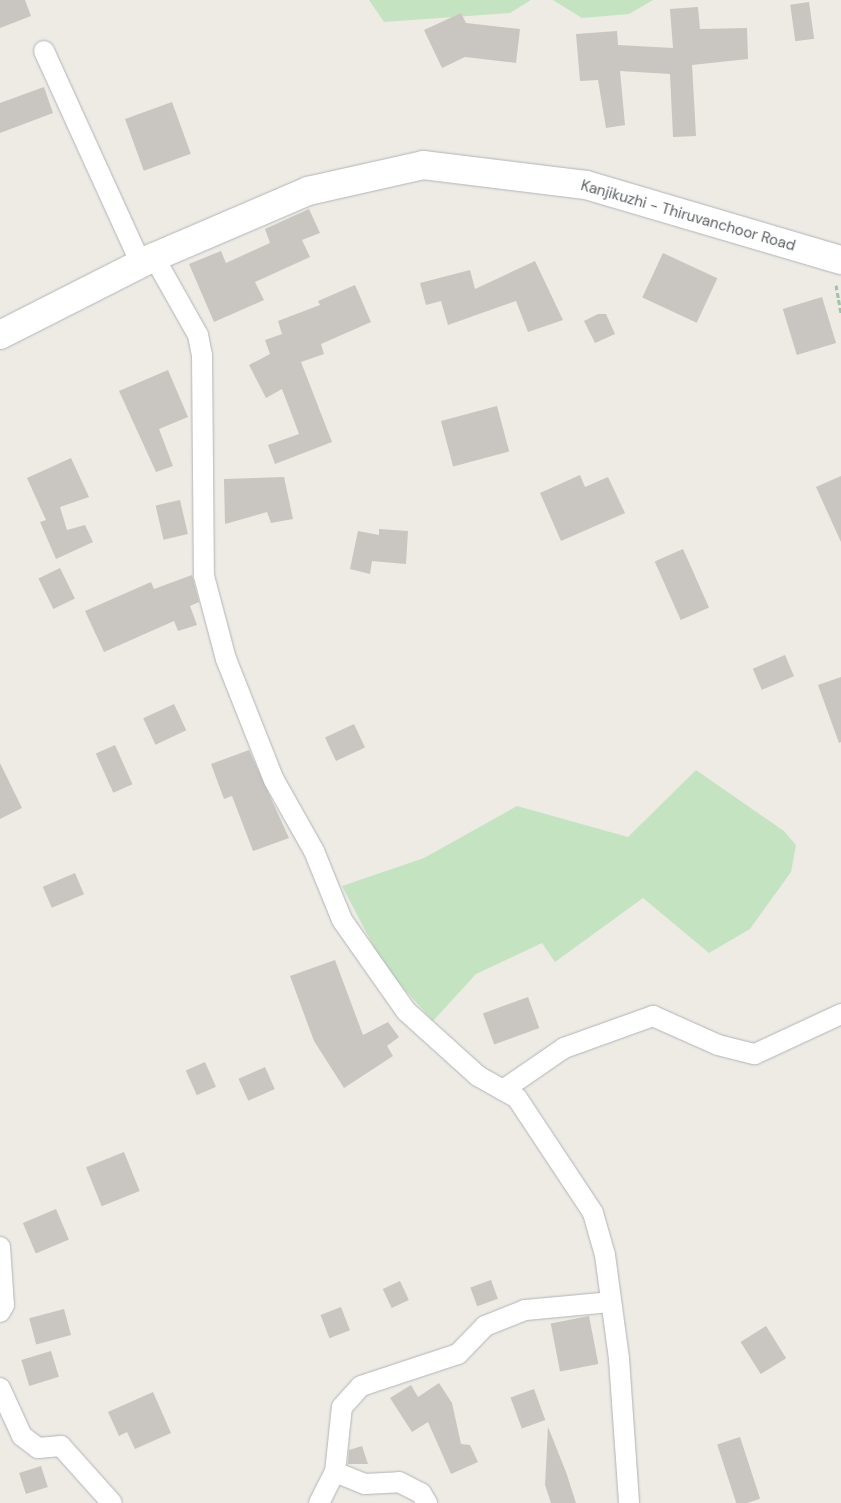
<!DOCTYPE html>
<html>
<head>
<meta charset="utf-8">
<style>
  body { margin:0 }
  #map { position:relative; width:841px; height:1503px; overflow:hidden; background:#edebe4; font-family:"DM Sans",sans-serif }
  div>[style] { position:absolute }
  .green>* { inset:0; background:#c4e4c1 }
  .building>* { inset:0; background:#c9c5c0; transform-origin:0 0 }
  .path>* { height:3px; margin-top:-1.5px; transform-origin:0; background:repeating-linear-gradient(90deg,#9bc5a4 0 5px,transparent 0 7.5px) }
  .roads { filter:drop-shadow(0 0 1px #b1b4b8) drop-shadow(0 0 1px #b1b4b8) }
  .minor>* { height:20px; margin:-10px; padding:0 10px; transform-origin:10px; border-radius:10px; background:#fff }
  .secondary>* { height:28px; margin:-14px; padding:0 14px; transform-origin:14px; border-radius:14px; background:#fff }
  span { translate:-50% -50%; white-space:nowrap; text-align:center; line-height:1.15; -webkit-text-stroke:4px #fff; paint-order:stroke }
  .street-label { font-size:15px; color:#5c6063 }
</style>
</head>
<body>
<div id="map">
  <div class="green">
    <i style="clip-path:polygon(369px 0,531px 0,510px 13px,384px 22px)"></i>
    <i style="clip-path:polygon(553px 0,653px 0,629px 14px,582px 18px)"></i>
    <i style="clip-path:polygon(696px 770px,784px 831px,796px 845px,791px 872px,750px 929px,709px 953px,643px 898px,555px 962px,542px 943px,476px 974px,433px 1021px,385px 968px,342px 886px,424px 858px,517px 806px,628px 837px)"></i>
  </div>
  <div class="building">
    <i style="clip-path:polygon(0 0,25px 0,31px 16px,0 28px)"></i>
    <i style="left:809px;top:2px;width:37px;height:19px;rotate:82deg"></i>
    <i style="clip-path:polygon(698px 7px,700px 29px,747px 28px,748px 59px,692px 65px,696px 136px,673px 137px,670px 74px,620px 71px,625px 125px,606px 128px,598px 80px,580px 81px,576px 34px,617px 31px,618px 45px,673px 48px,670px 9px)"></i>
    <i style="clip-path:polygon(461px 13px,466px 23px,520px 29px,516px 63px,465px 57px,442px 68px,424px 30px)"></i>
    <i style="clip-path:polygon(44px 87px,53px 113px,0 133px,0 103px)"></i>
    <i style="left:172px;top:102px;width:55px;height:50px;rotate:70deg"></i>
    <i style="clip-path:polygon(309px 209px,320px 233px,302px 240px,310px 257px,255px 282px,264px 300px,214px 322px,189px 264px,221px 251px,226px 263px,270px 243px,265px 229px)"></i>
    <i style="left:663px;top:253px;width:60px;height:49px;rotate:25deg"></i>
    <i style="clip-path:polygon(535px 261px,563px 320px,528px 332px,516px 301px,448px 325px,441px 301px,426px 305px,420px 283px,470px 270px,475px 289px)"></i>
    <i style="clip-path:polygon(355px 285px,371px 322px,321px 344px,324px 354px,301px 362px,332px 442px,275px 464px,268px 445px,299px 434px,282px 389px,266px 398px,249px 365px,270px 354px,265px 340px,282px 334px,278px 321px,320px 305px,318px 301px)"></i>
    <i style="left:822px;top:297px;width:48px;height:41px;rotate:73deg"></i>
    <i style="clip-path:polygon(598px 314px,606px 314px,615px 334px,595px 343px,584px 321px)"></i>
    <i style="clip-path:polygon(168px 370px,188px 417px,159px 429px,173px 466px,156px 472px,119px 391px)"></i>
    <i style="left:497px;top:406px;width:47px;height:58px;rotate:75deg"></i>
    <i style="clip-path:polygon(71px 458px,89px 497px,60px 507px,67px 530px,85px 525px,93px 542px,56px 559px,40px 522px,46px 520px,27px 478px)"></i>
    <i style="clip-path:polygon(580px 475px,585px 487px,608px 477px,625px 513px,561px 541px,540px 493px)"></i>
    <i style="clip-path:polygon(841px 476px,841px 542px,816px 487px)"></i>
    <i style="clip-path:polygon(284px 477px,293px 519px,271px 523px,267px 512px,225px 524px,224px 479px)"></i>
    <i style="left:180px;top:500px;width:35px;height:25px;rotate:77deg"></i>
    <i style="clip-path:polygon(379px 529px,408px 531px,406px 564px,372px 561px,370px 574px,350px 569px,358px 531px,379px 535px)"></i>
    <i style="left:683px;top:549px;width:64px;height:31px;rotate:66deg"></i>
    <i style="left:60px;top:568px;width:34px;height:24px;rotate:64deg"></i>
    <i style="clip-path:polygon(192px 575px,199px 602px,190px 606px,197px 625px,178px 631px,174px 621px,104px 652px,85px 611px,151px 582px,154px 589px)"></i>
    <i style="left:785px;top:655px;width:23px;height:35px;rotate:67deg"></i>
    <i style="clip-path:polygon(841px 677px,841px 742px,839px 743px,818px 685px)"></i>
    <i style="left:174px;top:704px;width:29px;height:34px;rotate:65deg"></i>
    <i style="left:354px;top:724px;width:26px;height:32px;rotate:65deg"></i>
    <i style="left:115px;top:745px;width:43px;height:21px;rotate:66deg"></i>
    <i style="clip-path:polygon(249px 750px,289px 838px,253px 851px,232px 796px,224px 799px,211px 764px)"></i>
    <i style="clip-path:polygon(0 763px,22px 808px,0 819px)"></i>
    <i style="left:75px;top:873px;width:23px;height:35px;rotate:67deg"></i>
    <i style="clip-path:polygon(335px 960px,363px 1035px,388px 1022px,399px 1037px,387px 1046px,393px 1056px,344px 1088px,314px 1041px,290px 976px)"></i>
    <i style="left:528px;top:997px;width:33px;height:48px;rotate:70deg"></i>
    <i style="left:205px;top:1062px;width:27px;height:21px;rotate:66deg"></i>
    <i style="left:265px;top:1067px;width:24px;height:29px;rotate:66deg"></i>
    <i style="left:124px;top:1152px;width:42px;height:41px;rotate:68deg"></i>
    <i style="left:56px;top:1209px;width:33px;height:36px;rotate:67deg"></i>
    <i style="left:491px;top:1280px;width:20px;height:22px;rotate:70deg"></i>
    <i style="left:400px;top:1281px;width:21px;height:19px;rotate:65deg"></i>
    <i style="left:341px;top:1307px;width:25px;height:22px;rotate:69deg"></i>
    <i style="left:64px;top:1309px;width:27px;height:36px;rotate:75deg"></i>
    <i style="left:589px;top:1316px;width:49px;height:39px;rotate:79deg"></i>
    <i style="left:766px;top:1326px;width:38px;height:30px;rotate:58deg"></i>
    <i style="left:51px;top:1351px;width:27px;height:31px;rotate:73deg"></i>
    <i style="clip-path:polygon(439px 1383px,452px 1403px,461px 1444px,470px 1445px,478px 1462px,451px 1474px,428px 1422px,412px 1432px,390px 1398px,411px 1385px,418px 1397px)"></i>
    <i style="left:534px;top:1389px;width:33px;height:25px;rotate:70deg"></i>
    <i style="clip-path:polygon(153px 1392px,171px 1433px,135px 1449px,127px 1432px,119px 1436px,108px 1412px)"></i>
    <i style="clip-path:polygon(548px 1427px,566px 1472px,576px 1503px,551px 1503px,545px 1485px)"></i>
    <i style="left:740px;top:1437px;width:65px;height:24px;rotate:72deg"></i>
    <i style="clip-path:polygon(362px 1446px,368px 1464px,348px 1464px,349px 1450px)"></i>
    <i style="left:41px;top:1466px;width:22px;height:23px;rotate:72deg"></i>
  </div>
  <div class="path">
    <i style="left:836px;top:285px;width:28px;rotate:80deg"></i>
  </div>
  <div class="roads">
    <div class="minor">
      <i style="left:44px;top:51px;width:234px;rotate:65.5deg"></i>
      <i style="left:154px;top:257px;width:90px;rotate:60.6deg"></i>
      <i style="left:198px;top:335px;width:20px;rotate:79deg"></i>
      <i style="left:202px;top:355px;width:221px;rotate:89.5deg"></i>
      <i style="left:204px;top:576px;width:86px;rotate:75.2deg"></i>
      <i style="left:226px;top:659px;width:130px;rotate:68.4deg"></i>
      <i style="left:274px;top:780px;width:81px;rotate:60.6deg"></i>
      <i style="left:314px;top:851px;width:74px;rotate:67.9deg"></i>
      <i style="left:342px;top:920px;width:111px;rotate:54.9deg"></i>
      <i style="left:406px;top:1011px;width:97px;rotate:42.1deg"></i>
      <i style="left:478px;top:1076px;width:45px;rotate:29.4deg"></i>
      <i style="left:517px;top:1098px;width:138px;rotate:56.5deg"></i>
      <i style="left:593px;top:1213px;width:44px;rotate:74.1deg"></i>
      <i style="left:605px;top:1255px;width:105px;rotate:82.3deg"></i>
      <i style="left:619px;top:1359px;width:144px;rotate:86deg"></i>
      <i style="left:503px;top:1090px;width:74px;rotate:-34.5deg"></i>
      <i style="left:564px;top:1048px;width:95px;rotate:-19.8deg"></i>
      <i style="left:653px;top:1016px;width:71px;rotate:24deg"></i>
      <i style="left:718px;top:1045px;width:38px;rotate:14deg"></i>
      <i style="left:755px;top:1054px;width:95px;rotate:-24.9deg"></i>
      <i style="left:0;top:1247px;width:58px;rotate:86.1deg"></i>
      <i style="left:4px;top:1305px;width:8px;rotate:120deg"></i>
      <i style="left:0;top:1388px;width:53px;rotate:65.4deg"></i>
      <i style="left:22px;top:1436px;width:20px;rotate:37deg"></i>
      <i style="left:38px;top:1448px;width:23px;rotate:-5deg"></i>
      <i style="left:61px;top:1446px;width:76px;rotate:48.2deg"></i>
      <i style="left:335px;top:1472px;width:32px;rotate:22deg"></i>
      <i style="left:365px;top:1484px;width:34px;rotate:-3deg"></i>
      <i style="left:399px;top:1482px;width:25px;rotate:27deg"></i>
      <i style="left:421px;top:1493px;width:12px;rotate:59deg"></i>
      <i style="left:319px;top:1503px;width:35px;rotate:-63deg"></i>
      <i style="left:335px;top:1472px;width:65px;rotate:-83.9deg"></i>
      <i style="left:342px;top:1407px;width:28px;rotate:-48deg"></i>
      <i style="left:361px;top:1386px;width:102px;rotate:-18.3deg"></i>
      <i style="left:458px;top:1354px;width:39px;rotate:-46deg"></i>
      <i style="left:485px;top:1326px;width:43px;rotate:-21.8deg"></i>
      <i style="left:525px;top:1310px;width:86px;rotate:-5.3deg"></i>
    </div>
    <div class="secondary">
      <i style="left:0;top:335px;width:173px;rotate:-26.9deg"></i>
      <i style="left:154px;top:257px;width:168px;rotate:-23.2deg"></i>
      <i style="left:308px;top:191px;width:118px;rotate:-12.7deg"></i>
      <i style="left:423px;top:165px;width:164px;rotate:7deg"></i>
      <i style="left:586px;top:185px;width:266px;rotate:16.4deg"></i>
    </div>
  </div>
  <div class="street-label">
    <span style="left:688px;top:216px;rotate:16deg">Kanjikuzhi - Thiruvanchoor Road</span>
  </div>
</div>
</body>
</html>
